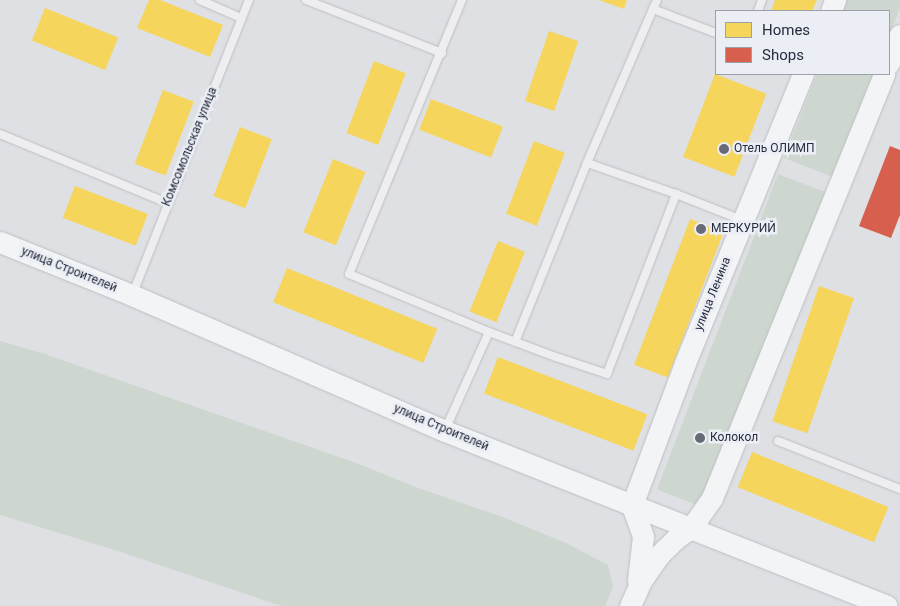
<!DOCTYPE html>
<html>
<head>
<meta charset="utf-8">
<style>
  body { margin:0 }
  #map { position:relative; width:900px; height:606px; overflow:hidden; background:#dee0e4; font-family:Roboto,sans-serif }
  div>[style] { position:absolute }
  .green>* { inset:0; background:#ced7cf; transform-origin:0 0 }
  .homes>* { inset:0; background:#f6d55c; transform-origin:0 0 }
  .shops>* { inset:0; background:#d6604d }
  .roads { filter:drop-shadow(0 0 1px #bdbec2) drop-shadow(0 0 1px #bdbec2) }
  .lane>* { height:8px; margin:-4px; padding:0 4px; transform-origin:4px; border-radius:4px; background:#eeeef1 }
  .secondary>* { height:21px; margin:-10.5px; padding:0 10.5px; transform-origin:10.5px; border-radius:10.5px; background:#f2f4f5 }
  .dots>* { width:14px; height:14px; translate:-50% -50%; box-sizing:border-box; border:2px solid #ebeef4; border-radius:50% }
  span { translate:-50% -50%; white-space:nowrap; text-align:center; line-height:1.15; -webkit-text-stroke:5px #ebeef4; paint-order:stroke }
  .street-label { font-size:12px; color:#262c3d }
  .poi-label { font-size:12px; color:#262c3d }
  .left { translate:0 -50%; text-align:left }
  .legend { position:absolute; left:715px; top:10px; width:175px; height:65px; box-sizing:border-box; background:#ebeef4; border:1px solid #9ca0ab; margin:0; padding:6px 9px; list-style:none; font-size:15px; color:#262c3d }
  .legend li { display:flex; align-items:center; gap:10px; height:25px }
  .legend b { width:25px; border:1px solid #9ca0ab }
</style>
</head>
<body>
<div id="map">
  <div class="green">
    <i style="clip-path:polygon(846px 0,900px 0,900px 8px,889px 36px,889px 11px,842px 11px)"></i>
    <i style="clip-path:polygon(817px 74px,874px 74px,833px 177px,784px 158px)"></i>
    <i style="left:778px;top:174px;width:53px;height:338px;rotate:21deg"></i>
    <i style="clip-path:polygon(0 341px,42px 353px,359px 464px,418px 488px,500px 516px,566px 543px,608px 565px,613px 587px,605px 606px,281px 606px,121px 552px,0 515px)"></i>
  </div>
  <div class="homes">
    <i style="clip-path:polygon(149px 0,160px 0,223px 25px,210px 57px,137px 28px)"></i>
    <i style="clip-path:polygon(599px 0,627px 0,624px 9px)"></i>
    <i style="clip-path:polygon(775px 0,817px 0,812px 11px,771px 11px)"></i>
    <i style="left:45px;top:8px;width:79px;height:35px;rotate:22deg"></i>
    <i style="left:549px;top:31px;width:31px;height:74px;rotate:19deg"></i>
    <i style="left:374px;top:61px;width:34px;height:77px;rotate:21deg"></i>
    <i style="left:715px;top:74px;width:55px;height:89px;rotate:21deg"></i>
    <i style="left:163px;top:90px;width:33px;height:79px;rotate:21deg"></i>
    <i style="left:431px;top:99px;width:77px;height:33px;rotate:21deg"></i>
    <i style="left:240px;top:127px;width:34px;height:74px;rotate:21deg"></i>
    <i style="left:534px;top:141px;width:33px;height:78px;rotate:21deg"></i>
    <i style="left:333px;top:159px;width:35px;height:79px;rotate:22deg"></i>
    <i style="left:75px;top:186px;width:78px;height:34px;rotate:21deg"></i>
    <i style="left:690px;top:219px;width:36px;height:156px;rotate:21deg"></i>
    <i style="left:498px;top:241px;width:29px;height:76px;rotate:22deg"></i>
    <i style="left:287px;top:268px;width:162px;height:37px;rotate:22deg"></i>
    <i style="left:819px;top:286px;width:37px;height:143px;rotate:19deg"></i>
    <i style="left:498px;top:357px;width:160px;height:39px;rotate:21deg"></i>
    <i style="left:752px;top:452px;width:147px;height:38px;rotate:22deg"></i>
  </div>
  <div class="shops">
    <i style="clip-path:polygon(890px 146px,900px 150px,900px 215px,891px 238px,859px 226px)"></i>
  </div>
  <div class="roads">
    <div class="lane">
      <i style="left:200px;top:0;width:45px;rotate:23.7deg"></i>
      <i style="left:306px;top:0;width:146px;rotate:21.3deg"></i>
      <i style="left:462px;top:0;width:296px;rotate:112.4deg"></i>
      <i style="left:349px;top:274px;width:152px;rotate:22.5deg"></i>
      <i style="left:489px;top:332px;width:72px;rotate:20.5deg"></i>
      <i style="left:556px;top:357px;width:54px;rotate:18.4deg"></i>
      <i style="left:607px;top:374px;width:193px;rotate:-69deg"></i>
      <i style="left:676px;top:194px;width:94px;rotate:-160.8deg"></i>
      <i style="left:587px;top:163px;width:193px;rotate:111.9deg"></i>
      <i style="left:657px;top:0;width:10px;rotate:114deg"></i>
      <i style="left:653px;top:9px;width:67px;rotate:20.9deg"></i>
      <i style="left:758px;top:11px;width:12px;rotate:-70deg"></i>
      <i style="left:0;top:134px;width:181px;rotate:22.4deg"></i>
      <i style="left:587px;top:163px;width:168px;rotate:-66.8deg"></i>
      <i style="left:676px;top:194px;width:71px;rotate:21.5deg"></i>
      <i style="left:133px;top:293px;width:315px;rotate:-68.4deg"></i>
      <i style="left:445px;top:430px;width:107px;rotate:-65.8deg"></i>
      <i style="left:778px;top:441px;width:131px;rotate:21.5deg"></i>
    </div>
    <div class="secondary">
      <i style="left:831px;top:11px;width:12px;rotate:-70deg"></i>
      <i style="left:889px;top:63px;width:30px;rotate:-69deg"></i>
      <i style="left:0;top:242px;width:142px;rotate:21.9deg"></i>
      <i style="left:132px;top:295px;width:341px;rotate:23.5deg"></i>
      <i style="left:445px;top:431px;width:475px;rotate:21.6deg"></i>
      <i style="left:638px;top:580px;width:44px;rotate:-83.5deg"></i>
      <i style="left:643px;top:536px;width:33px;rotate:-110deg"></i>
      <i style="left:632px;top:505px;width:152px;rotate:-69.5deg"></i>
      <i style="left:685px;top:363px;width:312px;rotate:-67.8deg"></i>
      <i style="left:630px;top:606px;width:27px;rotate:-66deg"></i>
      <i style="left:641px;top:581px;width:32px;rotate:-55deg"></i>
      <i style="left:659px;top:555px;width:28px;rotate:-44deg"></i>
      <i style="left:679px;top:536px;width:14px;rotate:-34deg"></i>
      <i style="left:691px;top:528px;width:37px;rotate:-55deg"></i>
      <i style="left:712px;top:498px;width:458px;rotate:-67.9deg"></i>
    </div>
  </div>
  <div class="dots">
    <i style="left:724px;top:149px;background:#666b77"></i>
    <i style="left:701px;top:229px;background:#666b77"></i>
    <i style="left:700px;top:438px;background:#666b77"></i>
  </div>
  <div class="street-label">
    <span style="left:190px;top:147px;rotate:-68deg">Комсомольская улица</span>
    <span style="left:69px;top:270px;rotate:22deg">улица Строителей</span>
    <span style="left:713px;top:294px;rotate:-68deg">улица Ленина</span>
    <span style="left:441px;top:428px;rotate:23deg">улица Строителей</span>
  </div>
  <div class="poi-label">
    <span class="left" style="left:734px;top:149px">Отель ОЛИМП</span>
    <span class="left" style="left:711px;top:229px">МЕРКУРИЙ</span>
    <span class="left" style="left:710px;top:438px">Колокол</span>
  </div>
  <ul class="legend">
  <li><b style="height:14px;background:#f6d55c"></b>Homes</li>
  <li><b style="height:14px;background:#d6604d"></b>Shops</li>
  </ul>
</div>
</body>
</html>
